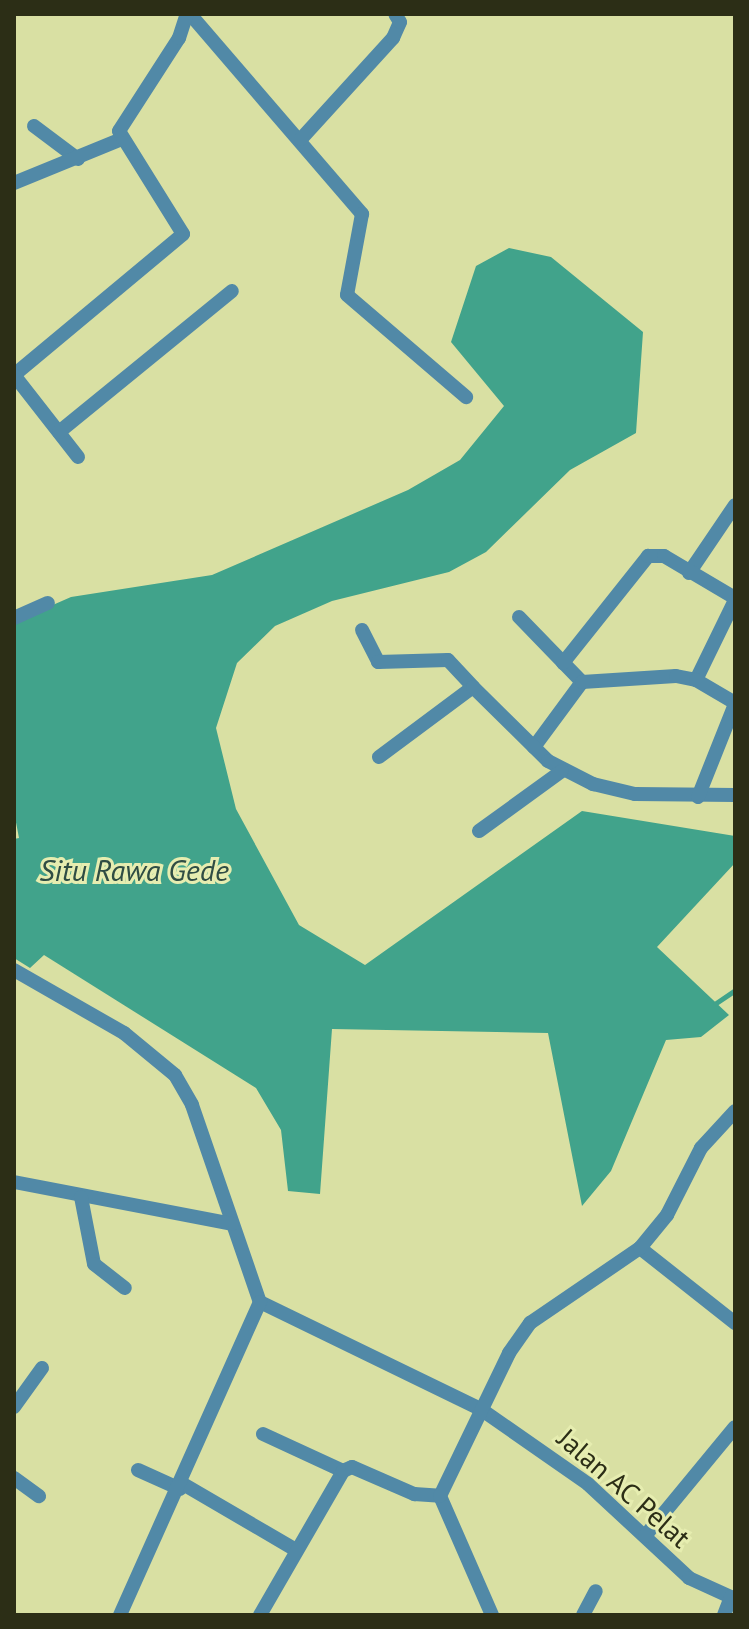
<!DOCTYPE html>
<html>
<head>
<meta charset="utf-8">
<style>
  body { margin:0 }
  #map { position:relative; width:749px; height:1629px; overflow:hidden; background:#d9e0a3; font-family:"PT Sans",sans-serif }
  div>[style] { position:absolute }
  .water>* { inset:0; background:#41a38b }
  .stream>* { height:5px; margin:-2.5px; padding:0 2.5px; transform-origin:2.5px; border-radius:2.5px; background:#41a38b }
  .street>* { height:14px; margin:-7px; padding:0 7px; transform-origin:7px; border-radius:7px; background:#5189a7 }
  span { translate:-50% -50%; white-space:nowrap; text-align:center; line-height:1.15; -webkit-text-stroke:6px #e6edb0; paint-order:stroke }
  .street-label { font-size:28px; color:#2c2e16 }
  .water-label { font-size:30px; color:#2f4d44; font-style:italic }
  .frame { position:absolute; inset:0; border:16px solid #2c2e16; pointer-events:none }
</style>
</head>
<body>
<div id="map">
  <div class="water">
    <i style="clip-path:polygon(509px 248px,551px 257px,643px 332px,636px 433px,570px 470px,486px 552px,449px 572px,332px 601px,275px 626px,237px 663px,216px 728px,236px 809px,299px 925px,365px 965px,582px 811px,735px 836px,735px 863px,657px 947px,729px 1015px,701px 1037px,666px 1040px,611px 1171px,582px 1206px,548px 1033px,332px 1029px,320px 1194px,288px 1191px,281px 1130px,256px 1088px,44px 955px,30px 968px,14px 958px,14px 839px,19px 838px,14px 812px,14px 622px,71px 597px,212px 575px,408px 490px,460px 460px,504px 406px,451px 342px,476px 266px)"></i>
  </div>
  <div class="stream">
    <i style="left:716px;top:1003px;width:23px;rotate:-34deg"></i>
  </div>
  <div class="street">
    <i style="left:190px;top:14px;width:264px;rotate:49.3deg"></i>
    <i style="left:362px;top:214px;width:82px;rotate:100.5deg"></i>
    <i style="left:347px;top:295px;width:157px;rotate:40.6deg"></i>
    <i style="left:34px;top:126px;width:55px;rotate:36.9deg"></i>
    <i style="left:301px;top:139px;width:137px;rotate:-47.7deg"></i>
    <i style="left:393px;top:38px;width:17px;rotate:-66deg"></i>
    <i style="left:400px;top:22px;width:9px;rotate:-122deg"></i>
    <i style="left:14px;top:183px;width:117px;rotate:-22.2deg"></i>
    <i style="left:14px;top:375px;width:220px;rotate:-39.8deg"></i>
    <i style="left:183px;top:234px;width:121px;rotate:-121.9deg"></i>
    <i style="left:119px;top:131px;width:111px;rotate:-57.2deg"></i>
    <i style="left:179px;top:38px;width:25px;rotate:-72deg"></i>
    <i style="left:14px;top:375px;width:104px;rotate:52deg"></i>
    <i style="left:59px;top:432px;width:223px;rotate:-39.2deg"></i>
    <i style="left:689px;top:573px;width:82px;rotate:-55.9deg"></i>
    <i style="left:519px;top:617px;width:91px;rotate:45.9deg"></i>
    <i style="left:582px;top:682px;width:81px;rotate:126.4deg"></i>
    <i style="left:14px;top:618px;width:37px;rotate:-24deg"></i>
    <i style="left:362px;top:630px;width:36px;rotate:63deg"></i>
    <i style="left:378px;top:662px;width:70px;rotate:-1.6deg"></i>
    <i style="left:448px;top:660px;width:37px;rotate:47deg"></i>
    <i style="left:563px;top:663px;width:137px;rotate:-51.5deg"></i>
    <i style="left:648px;top:556px;width:16px"></i>
    <i style="left:664px;top:556px;width:82px;rotate:30.6deg"></i>
    <i style="left:696px;top:680px;width:89px;rotate:-64deg"></i>
    <i style="left:582px;top:682px;width:94px;rotate:-3.7deg"></i>
    <i style="left:676px;top:676px;width:20px;rotate:11deg"></i>
    <i style="left:696px;top:680px;width:45px;rotate:30.5deg"></i>
    <i style="left:379px;top:757px;width:117px;rotate:-36.7deg"></i>
    <i style="left:473px;top:687px;width:105px;rotate:44.6deg"></i>
    <i style="left:548px;top:761px;width:51px;rotate:27.1deg"></i>
    <i style="left:593px;top:784px;width:43px;rotate:13.4deg"></i>
    <i style="left:635px;top:794px;width:100px;rotate:0.6deg"></i>
    <i style="left:698px;top:797px;width:100px;rotate:-68.3deg"></i>
    <i style="left:479px;top:831px;width:102px;rotate:-35.9deg"></i>
    <i style="left:14px;top:970px;width:127px;rotate:29.8deg"></i>
    <i style="left:124px;top:1033px;width:66px;rotate:39.5deg"></i>
    <i style="left:175px;top:1075px;width:34px;rotate:60deg"></i>
    <i style="left:192px;top:1105px;width:208px;rotate:71deg"></i>
    <i style="left:260px;top:1302px;width:247px;rotate:25.9deg"></i>
    <i style="left:482px;top:1410px;width:129px;rotate:34.9deg"></i>
    <i style="left:588px;top:1484px;width:138px;rotate:42.9deg"></i>
    <i style="left:689px;top:1578px;width:51px;rotate:24.5deg"></i>
    <i style="left:14px;top:1182px;width:222px;rotate:10.9deg"></i>
    <i style="left:81px;top:1197px;width:68px;rotate:79deg"></i>
    <i style="left:94px;top:1264px;width:39px;rotate:38deg"></i>
    <i style="left:640px;top:1248px;width:121px;rotate:38.3deg"></i>
    <i style="left:14px;top:1407px;width:48px;rotate:-54.3deg"></i>
    <i style="left:263px;top:1434px;width:88px;rotate:24.8deg"></i>
    <i style="left:138px;top:1470px;width:46px;rotate:24.3deg"></i>
    <i style="left:14px;top:1478px;width:31px;rotate:36deg"></i>
    <i style="left:183px;top:1484px;width:131px;rotate:30.3deg"></i>
    <i style="left:440px;top:1496px;width:130px;rotate:66.4deg"></i>
    <i style="left:645px;top:1536px;width:141px;rotate:-50.5deg"></i>
    <i style="left:120px;top:1615px;width:343px;rotate:-65.9deg"></i>
    <i style="left:260px;top:1615px;width:166px;rotate:-60deg"></i>
    <i style="left:343px;top:1471px;width:10px;rotate:-24deg"></i>
    <i style="left:352px;top:1467px;width:68px;rotate:23.5deg"></i>
    <i style="left:414px;top:1494px;width:26px;rotate:4deg"></i>
    <i style="left:440px;top:1496px;width:159px;rotate:-64.2deg"></i>
    <i style="left:509px;top:1353px;width:37px;rotate:-55deg"></i>
    <i style="left:530px;top:1323px;width:133px;rotate:-34.3deg"></i>
    <i style="left:640px;top:1248px;width:43px;rotate:-50.7deg"></i>
    <i style="left:667px;top:1215px;width:75px;rotate:-63.1deg"></i>
    <i style="left:701px;top:1148px;width:50px;rotate:-47.4deg"></i>
    <i style="left:583px;top:1615px;width:27px;rotate:-62deg"></i>
    <i style="left:724px;top:1615px;width:19px;rotate:-69deg"></i>
  </div>
  <div class="street-label">
    <span style="left:624px;top:1488px;rotate:41deg">Jalan AC Pelat</span>
  </div>
  <div class="water-label">
    <span style="left:134px;top:870px">Situ Rawa Gede</span>
  </div>
  <div class="frame"></div>
</div>
</body>
</html>
